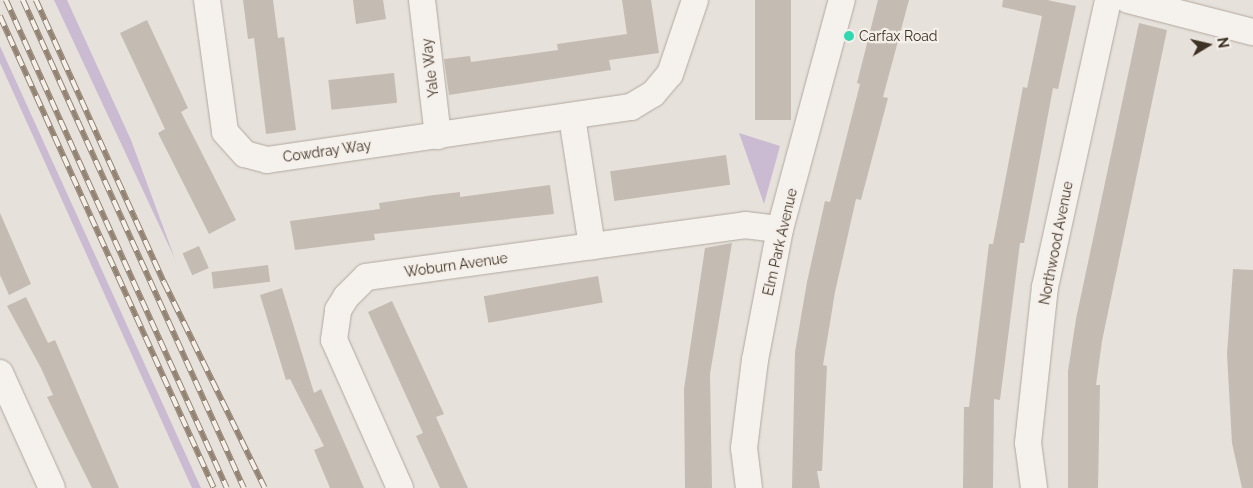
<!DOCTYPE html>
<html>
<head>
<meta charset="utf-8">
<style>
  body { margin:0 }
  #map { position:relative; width:1253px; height:488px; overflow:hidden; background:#e7e1db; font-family:Raleway,sans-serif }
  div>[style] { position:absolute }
  .green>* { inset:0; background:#cabbd2 }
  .building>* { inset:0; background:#c4bbb2; transform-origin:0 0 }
  .roads { filter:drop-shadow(0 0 1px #b1a9a0) drop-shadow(0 0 1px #b1a9a0) }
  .minor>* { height:26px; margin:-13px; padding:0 13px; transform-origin:13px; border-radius:13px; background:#f5f2ee }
  .rail>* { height:5.5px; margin-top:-2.75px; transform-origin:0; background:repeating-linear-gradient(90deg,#f5efea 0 11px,#928373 0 22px); box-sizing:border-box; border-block:1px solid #928373 }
  .dots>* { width:14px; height:14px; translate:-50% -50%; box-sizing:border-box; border:2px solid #f5efea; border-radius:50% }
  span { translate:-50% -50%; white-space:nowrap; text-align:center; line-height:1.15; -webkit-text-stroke:4.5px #f5efea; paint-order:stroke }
  .poi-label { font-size:14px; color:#3e3224 }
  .left { translate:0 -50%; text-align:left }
  .street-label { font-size:14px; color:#3e3224 }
  .north { position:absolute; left:1183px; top:20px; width:50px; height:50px; -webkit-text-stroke:4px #f5efea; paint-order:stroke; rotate:81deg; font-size:14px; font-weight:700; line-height:20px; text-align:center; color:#3e3224 }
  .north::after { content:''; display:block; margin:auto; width:18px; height:22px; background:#3e3224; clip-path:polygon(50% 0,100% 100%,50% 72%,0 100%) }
</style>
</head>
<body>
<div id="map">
  <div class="green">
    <i style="clip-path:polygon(54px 0,67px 0,131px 140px,175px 259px)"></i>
    <i style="clip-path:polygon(0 46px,201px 488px,192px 488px,0 63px)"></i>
    <i style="clip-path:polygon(739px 133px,780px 146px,764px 204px)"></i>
  </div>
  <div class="building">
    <i style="clip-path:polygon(243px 0,273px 0,278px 38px,284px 37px,296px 130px,266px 134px,254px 38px,248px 39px)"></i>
    <i style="clip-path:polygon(353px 0,383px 0,386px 19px,356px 24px)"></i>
    <i style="clip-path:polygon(622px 0,651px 0,659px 53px,609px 60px,611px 70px,449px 95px,444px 59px,470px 56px,471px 62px,558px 50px,557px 44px,627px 34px)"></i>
    <i style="left:755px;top:0;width:36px;height:120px"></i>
    <i style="clip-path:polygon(878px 0,909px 0,883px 97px,888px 98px,861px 200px,856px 199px,835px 292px,823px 365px,827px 366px,822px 471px,817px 471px,820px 488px,792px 488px,795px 352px,807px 282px,825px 201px,830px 202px,860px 84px,857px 83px)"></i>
    <i style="clip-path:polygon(1003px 0,1047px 0,1076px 6px,1058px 89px,1053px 88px,1024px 243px,1020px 243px,1000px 400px,994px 399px,993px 488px,963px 488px,964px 407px,969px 407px,989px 244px,993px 244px,1023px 87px,1027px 88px,1042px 16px,1002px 7px)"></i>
    <i style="clip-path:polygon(147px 20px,188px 108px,181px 112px,236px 220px,209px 234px,158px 133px,165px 129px,120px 33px)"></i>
    <i style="clip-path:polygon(1139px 23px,1167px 30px,1102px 341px,1096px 385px,1100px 385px,1098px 488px,1068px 488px,1068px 371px,1076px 319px)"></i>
    <i style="left:394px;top:73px;width:30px;height:66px;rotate:84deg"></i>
    <i style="left:726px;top:155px;width:30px;height:117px;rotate:82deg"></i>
    <i style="clip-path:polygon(550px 185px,554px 214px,374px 234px,375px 240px,295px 250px,290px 221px,380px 209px,379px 203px,434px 195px,460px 192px,460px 197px)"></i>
    <i style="clip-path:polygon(0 213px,31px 284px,9px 295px,0 275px)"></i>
    <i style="clip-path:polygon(732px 243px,710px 374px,712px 488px,685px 488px,684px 389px,705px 248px)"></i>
    <i style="left:199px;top:246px;width:24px;height:18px;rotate:66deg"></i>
    <i style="left:268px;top:265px;width:17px;height:57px;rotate:83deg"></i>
    <i style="clip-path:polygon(1233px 269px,1253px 270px,1253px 488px,1242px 488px,1232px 443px,1227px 354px)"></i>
    <i style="left:598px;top:276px;width:27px;height:116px;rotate:80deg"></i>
    <i style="clip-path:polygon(282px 288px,314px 393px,321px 389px,364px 488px,330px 488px,314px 450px,324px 446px,290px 379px,286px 380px,260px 295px)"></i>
    <i style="clip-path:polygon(26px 297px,48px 343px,55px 340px,119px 488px,92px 488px,68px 440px,47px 397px,53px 395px,41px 368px,7px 306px)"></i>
    <i style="clip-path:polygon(392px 301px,444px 414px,436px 417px,468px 488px,440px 488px,416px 436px,423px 433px,368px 312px)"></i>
  </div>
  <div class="roads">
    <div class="minor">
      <i style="left:207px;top:0;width:133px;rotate:82.2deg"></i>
      <i style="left:225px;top:132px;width:30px;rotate:48deg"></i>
      <i style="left:245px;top:154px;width:23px;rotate:15deg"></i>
      <i style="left:267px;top:160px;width:368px;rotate:-8.3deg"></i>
      <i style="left:631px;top:107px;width:26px;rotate:-31deg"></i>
      <i style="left:653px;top:94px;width:26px;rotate:-50deg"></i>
      <i style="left:670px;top:74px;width:78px;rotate:-71.3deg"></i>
      <i style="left:422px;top:0;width:137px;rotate:83.3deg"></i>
      <i style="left:1128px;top:0;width:129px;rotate:14.4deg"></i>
      <i style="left:572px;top:117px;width:131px;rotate:81.2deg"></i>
      <i style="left:0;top:373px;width:126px;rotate:65.7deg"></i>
      <i style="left:400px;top:488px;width:162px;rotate:-114deg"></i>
      <i style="left:334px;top:340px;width:30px;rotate:-82deg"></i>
      <i style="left:338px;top:310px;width:15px;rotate:-58deg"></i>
      <i style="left:346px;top:297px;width:28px;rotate:-45deg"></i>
      <i style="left:366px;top:277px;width:383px;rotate:-7.8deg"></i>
      <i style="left:745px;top:225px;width:35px;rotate:7deg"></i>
      <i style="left:749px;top:488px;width:40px;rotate:-97.1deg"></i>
      <i style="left:744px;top:448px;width:89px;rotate:-82.9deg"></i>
      <i style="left:755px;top:360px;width:133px;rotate:-79.2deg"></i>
      <i style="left:780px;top:229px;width:237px;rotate:-74.9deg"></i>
      <i style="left:1034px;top:488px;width:45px;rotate:-97.6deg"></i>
      <i style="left:1028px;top:443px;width:157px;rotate:-83.8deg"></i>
      <i style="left:1045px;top:287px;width:294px;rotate:-77.6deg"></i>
    </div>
  </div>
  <div class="rail">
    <i style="left:6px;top:0;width:536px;rotate:65.64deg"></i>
    <i style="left:23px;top:0;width:536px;rotate:65.64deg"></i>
    <i style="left:36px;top:0;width:310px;rotate:65.6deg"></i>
    <i style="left:164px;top:282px;width:229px;rotate:63.9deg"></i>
    <i style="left:0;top:16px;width:518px;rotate:65.61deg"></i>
  </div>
  <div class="dots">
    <i style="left:849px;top:36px;background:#32d9b0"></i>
  </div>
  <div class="poi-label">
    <span class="left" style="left:859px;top:36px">Carfax Road</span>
  </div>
  <div class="street-label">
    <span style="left:430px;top:68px;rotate:-97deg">Yale Way</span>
    <span style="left:327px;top:151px;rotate:-8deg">Cowdray Way</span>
    <span style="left:780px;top:242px;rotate:-77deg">Elm Park Avenue</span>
    <span style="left:1056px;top:243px;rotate:-79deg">Northwood Avenue</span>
    <span style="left:456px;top:265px;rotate:-8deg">Woburn Avenue</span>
  </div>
  <div class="north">N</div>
</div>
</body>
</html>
